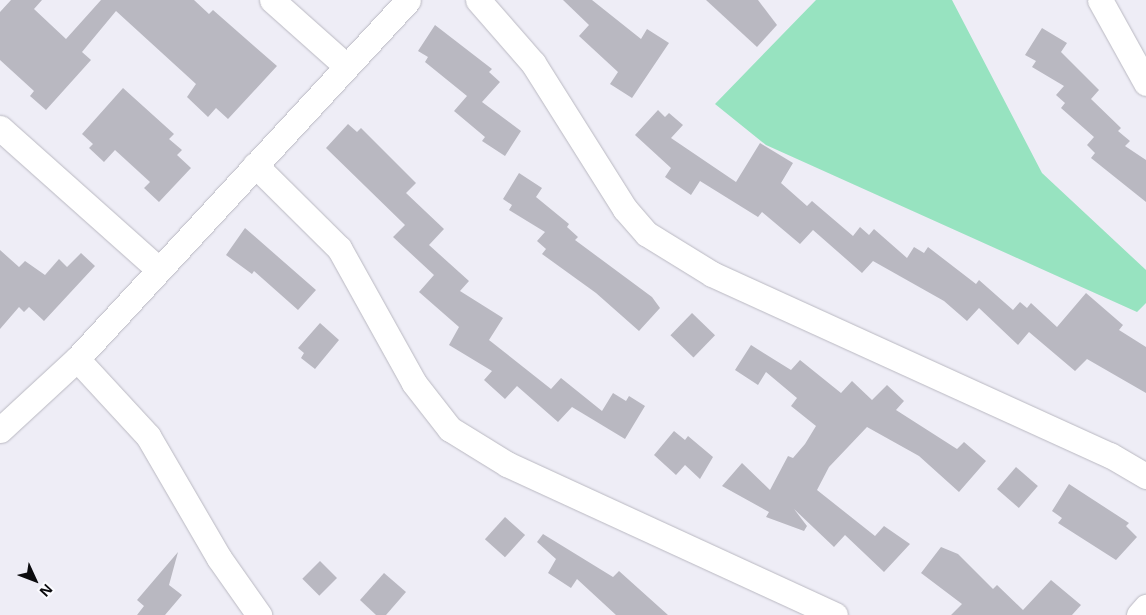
<!DOCTYPE html>
<html>
<head>
<meta charset="utf-8">
<style>
  body { margin:0 }
  #map { position:relative; width:1146px; height:615px; overflow:hidden; background:#eeedf6; font-family:"Open Sans",sans-serif }
  div>[style] { position:absolute }
  .green>* { inset:0; background:#97e3c0 }
  .building>* { inset:0; background:#b9b8c1; transform-origin:0 0 }
  .roads { filter:drop-shadow(0 0 1px #b9b8c1) drop-shadow(0 0 1px #b9b8c1) }
  .minor>* { height:25px; margin:-12.5px; padding:0 12.5px; transform-origin:12.5px; border-radius:12.5px; background:#fff }
  span { translate:-50% -50%; white-space:nowrap; text-align:center; line-height:1.15; -webkit-text-stroke:4.5px #fbfbff; paint-order:stroke }
  .north { position:absolute; left:10px; top:555px; width:50px; height:50px; -webkit-text-stroke:4px #fbfbff; paint-order:stroke; rotate:133deg; font-size:14px; font-weight:700; line-height:20px; text-align:center; color:#0b0b0e }
  .north::after { content:''; display:block; margin:auto; width:18px; height:22px; background:#0b0b0e; clip-path:polygon(50% 0,100% 100%,50% 72%,0 100%) }
</style>
</head>
<body>
<div id="map">
  <div class="green">
    <i style="clip-path:polygon(816px 0,952px 0,1042px 173px,1146px 270px,1146px 303px,1137px 312px,766px 145px,715px 104px)"></i>
  </div>
  <div class="building">
    <i style="clip-path:polygon(11px 0,42px 0,34px 9px,66px 39px,101px 0,194px 0,209px 14px,213px 10px,277px 66px,228px 119px,216px 108px,208px 117px,187px 97px,196px 84px,116px 11px,82px 52px,91px 60px,46px 110px,30px 96px,34px 91px,0 60px,0 12px)"></i>
    <i style="clip-path:polygon(563px 0,592px 0,641px 39px,647px 29px,669px 43px,632px 98px,610px 84px,618px 72px,579px 36px,589px 25px)"></i>
    <i style="clip-path:polygon(706px 0,758px 0,777px 25px,757px 47px)"></i>
    <i style="clip-path:polygon(435px 25px,492px 69px,489px 72px,500px 82px,482px 102px,521px 131px,505px 156px,482px 141px,485px 137px,454px 111px,467px 96px,425px 62px,428px 57px,418px 51px)"></i>
    <i style="clip-path:polygon(1042px 28px,1067px 43px,1061px 52px,1099px 90px,1091px 99px,1121px 128px,1118px 131px,1130px 141px,1125px 146px,1146px 160px,1146px 202px,1091px 158px,1095px 153px,1087px 145px,1094px 137px,1061px 108px,1065px 103px,1056px 95px,1064px 86px,1032px 67px,1036px 61px,1025px 55px)"></i>
    <i style="clip-path:polygon(123px 88px,174px 134px,169px 139px,182px 150px,177px 155px,191px 168px,159px 202px,144px 188px,150px 182px,115px 150px,104px 162px,89px 148px,93px 144px,82px 134px)"></i>
    <i style="clip-path:polygon(658px 110px,665px 117px,669px 113px,683px 125px,671px 138px,736px 182px,760px 143px,793px 163px,781px 183px,807px 206px,812px 201px,853px 236px,860px 227px,869px 235px,874px 229px,907px 258px,914px 247px,924px 253px,928px 247px,976px 284px,979px 280px,1013px 310px,1020px 302px,1027px 308px,1031px 303px,1057px 327px,1086px 293px,1123px 325px,1119px 330px,1146px 347px,1146px 393px,1087px 359px,1075px 371px,1029px 332px,1018px 345px,979px 308px,967px 321px,944px 301px,873px 261px,862px 273px,813px 230px,800px 244px,762px 212px,758px 217px,700px 181px,691px 195px,665px 177px,671px 168px,635px 135px)"></i>
    <i style="clip-path:polygon(348px 124px,357px 132px,361px 128px,416px 183px,406px 193px,444px 229px,429px 245px,469px 281px,460px 291px,503px 318px,489px 340px,551px 389px,561px 378px,602px 411px,613px 393px,626px 401px,629px 396px,645px 406px,625px 439px,572px 407px,558px 422px,517px 386px,505px 399px,484px 380px,492px 371px,449px 345px,459px 327px,419px 292px,434px 275px,393px 237px,405px 225px,326px 148px)"></i>
    <i style="clip-path:polygon(519px 173px,542px 188px,536px 197px,569px 224px,567px 227px,578px 237px,575px 240px,652px 297px,660px 308px,639px 331px,596px 293px,542px 254px,546px 249px,537px 241px,545px 232px,509px 210px,512px 205px,503px 199px)"></i>
    <i style="clip-path:polygon(245px 228px,316px 290px,298px 310px,254px 271px,252px 274px,226px 255px)"></i>
    <i style="clip-path:polygon(0 250px,19px 267px,25px 261px,45px 275px,59px 259px,67px 267px,81px 253px,95px 266px,44px 321px,29px 307px,24px 312px,19px 307px,0 329px)"></i>
    <i style="left:692px;top:313px;width:32px;height:31px;rotate:44deg"></i>
    <i style="clip-path:polygon(320px 323px,339px 340px,315px 369px,301px 358px,304px 353px,298px 348px)"></i>
    <i style="clip-path:polygon(751px 345px,791px 370px,800px 360px,841px 393px,852px 381px,872px 400px,887px 385px,904px 401px,896px 410px,957px 449px,964px 442px,986px 461px,959px 492px,919px 456px,867px 427px,829px 467px,817px 490px,875px 536px,884px 526px,910px 544px,884px 572px,845px 535px,834px 547px,794px 509px,807px 526px,804px 531px,766px 517px,769px 512px,722px 486px,742px 463px,770px 490px,788px 456px,793px 458px,805px 444px,816px 426px,791px 406px,797px 398px,766px 372px,758px 385px,735px 370px)"></i>
    <i style="clip-path:polygon(674px 431px,685px 440px,688px 436px,713px 457px,700px 479px,685px 465px,676px 475px,654px 455px)"></i>
    <i style="left:1016px;top:467px;width:29px;height:29px;rotate:41deg"></i>
    <i style="clip-path:polygon(1069px 484px,1129px 523px,1126px 526px,1137px 537px,1116px 560px,1058px 523px,1062px 518px,1052px 511px)"></i>
    <i style="left:505px;top:517px;width:27px;height:30px;rotate:42deg"></i>
    <i style="clip-path:polygon(543px 534px,613px 577px,619px 571px,668px 615px,616px 615px,577px 579px,571px 588px,548px 573px,556px 559px,537px 542px)"></i>
    <i style="clip-path:polygon(941px 547px,958px 554px,993px 589px,997px 585px,1023px 610px,1051px 580px,1081px 605px,1072px 615px,951px 615px,962px 604px,921px 573px)"></i>
    <i style="clip-path:polygon(178px 552px,169px 585px,182px 595px,165px 615px,137px 615px,144px 606px,137px 600px)"></i>
    <i style="left:320px;top:561px;width:24px;height:25px;rotate:45deg"></i>
    <i style="clip-path:polygon(384px 573px,406px 592px,386px 615px,376px 615px,360px 600px)"></i>
  </div>
  <div class="roads">
    <div class="minor">
      <i style="left:272px;top:0;width:99px;rotate:41.7deg"></i>
      <i style="left:478px;top:0;width:84px;rotate:48.9deg"></i>
      <i style="left:533px;top:63px;width:173px;rotate:57.8deg"></i>
      <i style="left:625px;top:209px;width:33px;rotate:49deg"></i>
      <i style="left:647px;top:234px;width:76px;rotate:31.6deg"></i>
      <i style="left:712px;top:274px;width:437px;rotate:24.5deg"></i>
      <i style="left:1110px;top:455px;width:42px;rotate:30.3deg"></i>
      <i style="left:1100px;top:0;width:95px;rotate:61deg"></i>
      <i style="left:0;top:128px;width:212px;rotate:41.7deg"></i>
      <i style="left:255px;top:165px;width:118px;rotate:44.7deg"></i>
      <i style="left:339px;top:248px;width:154px;rotate:60.9deg"></i>
      <i style="left:414px;top:383px;width:58px;rotate:52deg"></i>
      <i style="left:450px;top:429px;width:67px;rotate:31.6deg"></i>
      <i style="left:507px;top:464px;width:361px;rotate:24.7deg"></i>
      <i style="left:77px;top:359px;width:105px;rotate:47.3deg"></i>
      <i style="left:148px;top:436px;width:141px;rotate:59.8deg"></i>
      <i style="left:219px;top:558px;width:70px;rotate:54.9deg"></i>
      <i style="left:0;top:430px;width:105px;rotate:-42.7deg"></i>
      <i style="left:77px;top:359px;width:488px;rotate:-47.3deg"></i>
      <i style="left:1139px;top:615px;width:11px;rotate:-49deg"></i>
    </div>
  </div>
  <div class="north">N</div>
</div>
</body>
</html>
